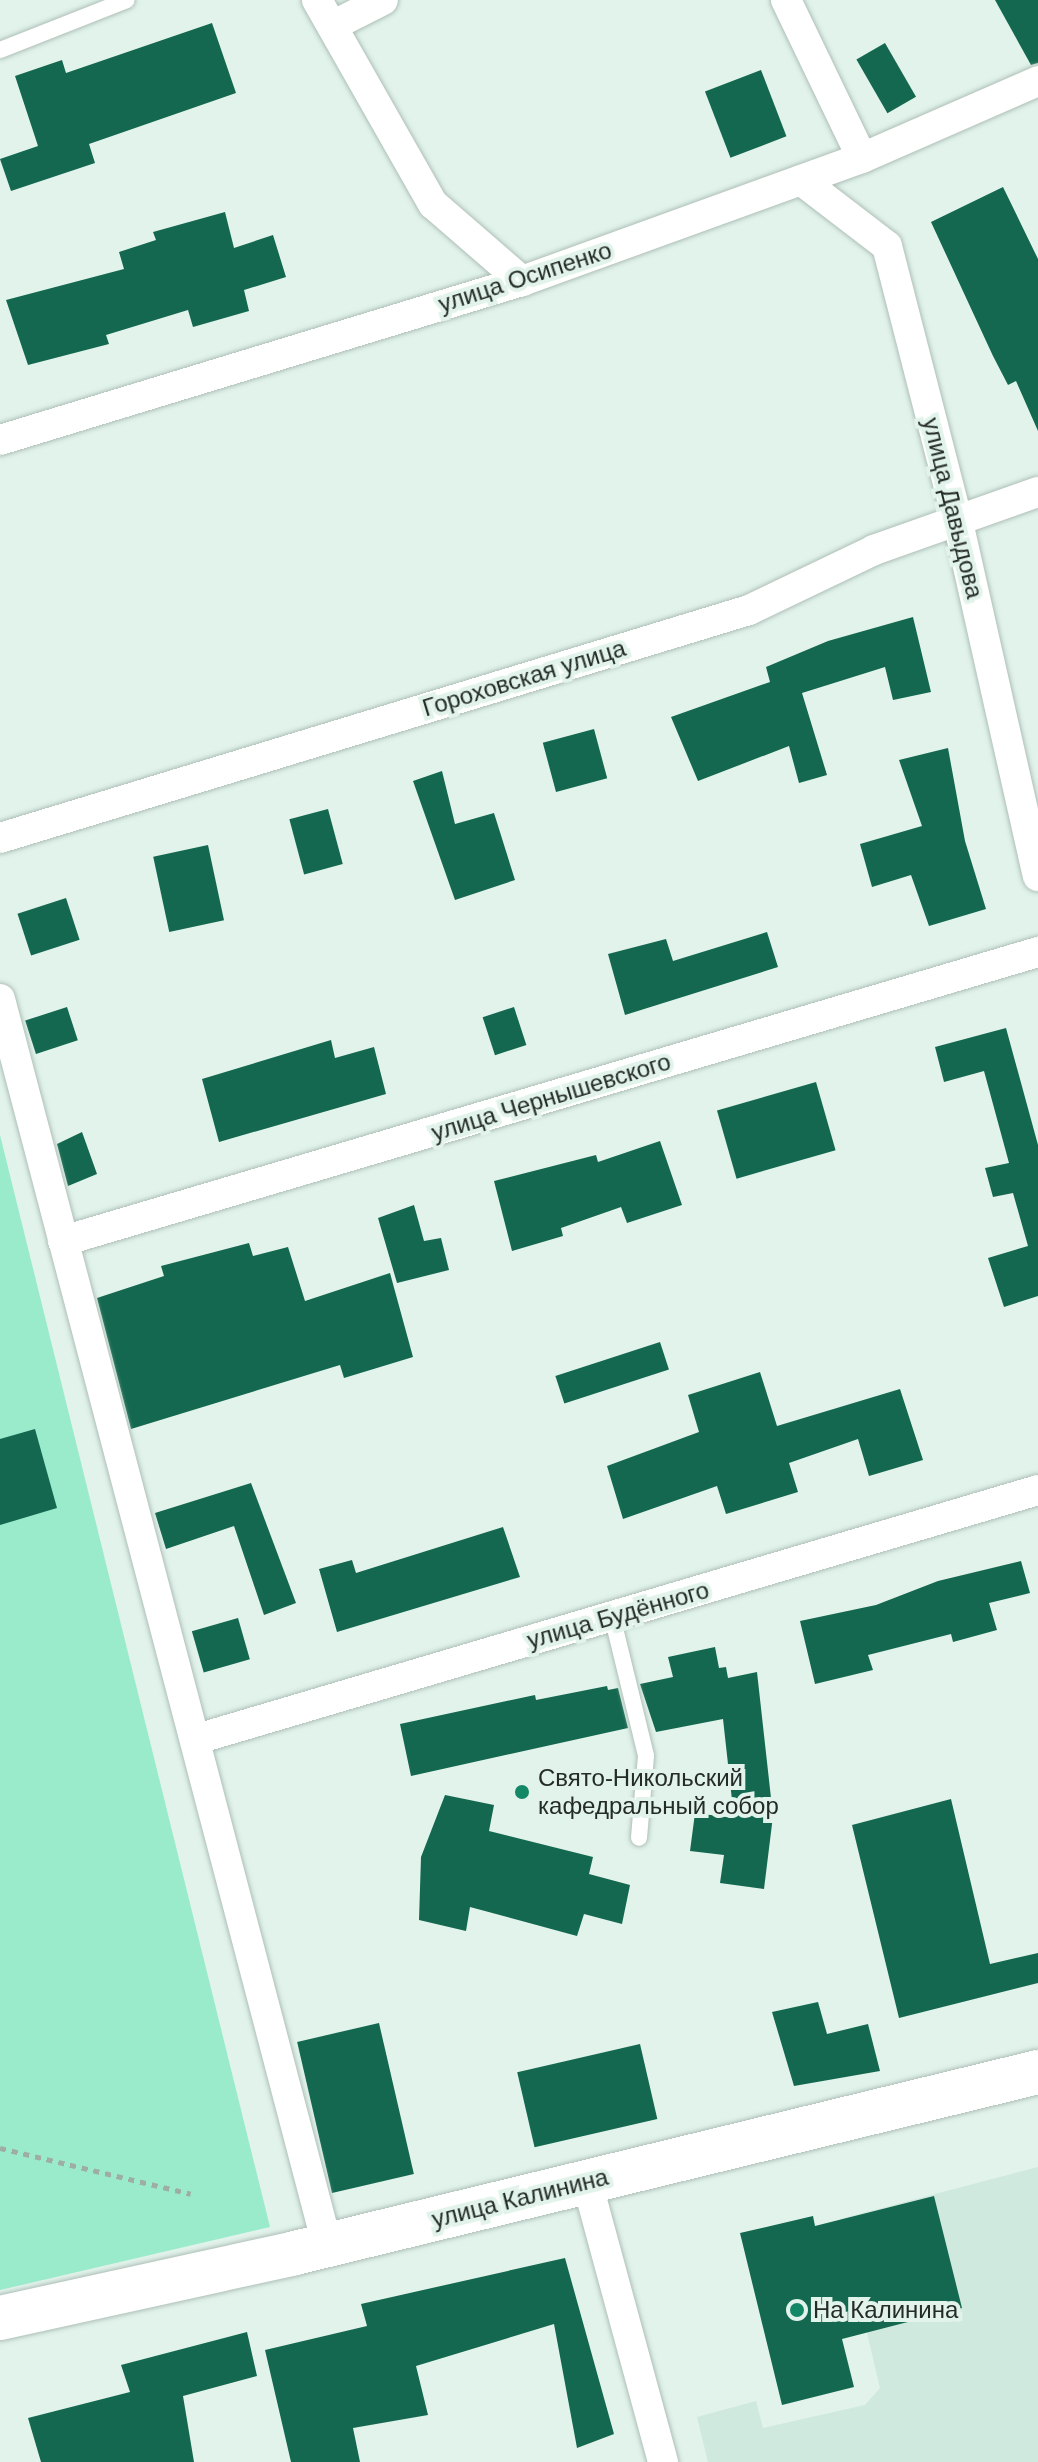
<!DOCTYPE html>
<html>
<head>
<meta charset="utf-8">
<style>
  body { margin:0 }
  #map { position:relative; width:1038px; height:2462px; overflow:hidden; background:#e1f3eb; font-family:Arial,sans-serif }
  div>[style] { position:absolute }
  .built>* { inset:0; background:#cfe9de }
  .green>* { inset:0; background:#99ebcb }
  .building>* { inset:0; background:#14684f; transform-origin:0 0 }
  .path>* { height:5px; margin-top:-2.5px; transform-origin:0; background:repeating-linear-gradient(90deg,#9fada7 0 6px,transparent 0 12px) }
  .roads { filter:drop-shadow(0 0 2px #aebfb7) drop-shadow(0 0 2px #aebfb7) }
  .lane>* { height:16px; margin:-8px; padding:0 8px; transform-origin:8px; border-radius:8px; background:#fff }
  .street>* { height:30px; margin:-15px; padding:0 15px; transform-origin:15px; border-radius:15px; background:#fff }
  .secondary>* { height:44px; margin:-22px; padding:0 22px; transform-origin:22px; border-radius:22px; background:#fff }
  .dots>* { width:22px; height:22px; translate:-50% -50%; box-sizing:border-box; border:4px solid #e1f3eb; border-radius:50% }
  span { translate:-50% -50%; white-space:nowrap; text-align:center; line-height:1.15; -webkit-text-stroke:8px #e1f3eb; paint-order:stroke }
  .street-label { font-size:24px; color:#242b28 }
  .poi-label { font-size:24px; color:#242b28 }
  .left { translate:0 -50%; text-align:left }
</style>
</head>
<body>
<div id="map">
  <div class="built">
    <i style="clip-path:polygon(1038px 2167px,1038px 2462px,708px 2462px,697px 2417px,756px 2401px,763px 2428px,865px 2405px,880px 2388px,840px 2219px)"></i>
  </div>
  <div class="green">
    <i style="clip-path:polygon(0 1135px,270px 2227px,0 2290px)"></i>
  </div>
  <div class="building">
    <i style="clip-path:polygon(995px 0,1038px 0,1038px 63px,1031px 65px)"></i>
    <i style="clip-path:polygon(212px 23px,236px 93px,89px 144px,95px 163px,11px 191px,0 159px,38px 146px,15px 76px,62px 60px,66px 73px)"></i>
    <i style="left:885px;top:43px;width:62px;height:33px;rotate:60deg"></i>
    <i style="left:761px;top:70px;width:71px;height:60px;rotate:69deg"></i>
    <i style="clip-path:polygon(1003px 187px,1038px 259px,1038px 431px,1016px 381px,1008px 385px,993px 356px,931px 222px)"></i>
    <i style="clip-path:polygon(225px 212px,234px 248px,273px 235px,286px 277px,244px 290px,249px 311px,193px 327px,188px 310px,106px 335px,109px 344px,28px 365px,6px 300px,124px 269px,119px 252px,156px 240px,153px 232px)"></i>
    <i style="clip-path:polygon(913px 617px,931px 692px,893px 700px,885px 667px,802px 693px,827px 775px,799px 783px,789px 746px,698px 781px,671px 717px,770px 682px,766px 667px,828px 641px)"></i>
    <i style="left:594px;top:729px;width:51px;height:53px;rotate:75deg"></i>
    <i style="clip-path:polygon(948px 748px,965px 841px,986px 909px,929px 926px,911px 875px,872px 887px,860px 844px,922px 826px,899px 760px)"></i>
    <i style="clip-path:polygon(442px 771px,455px 824px,494px 813px,515px 880px,455px 900px,413px 781px)"></i>
    <i style="left:328px;top:809px;width:57px;height:40px;rotate:75deg"></i>
    <i style="left:208px;top:845px;width:77px;height:56px;rotate:78deg"></i>
    <i style="left:66px;top:898px;width:44px;height:51px;rotate:72deg"></i>
    <i style="clip-path:polygon(767px 932px,778px 967px,625px 1015px,608px 954px,666px 939px,673px 961px)"></i>
    <i style="left:67px;top:1007px;width:35px;height:44px;rotate:72deg"></i>
    <i style="left:514px;top:1007px;width:40px;height:33px;rotate:72deg"></i>
    <i style="clip-path:polygon(1006px 1028px,1038px 1145px,1038px 1296px,1004px 1307px,988px 1258px,1028px 1246px,1013px 1193px,993px 1197px,985px 1168px,1009px 1163px,984px 1071px,944px 1082px,935px 1047px)"></i>
    <i style="clip-path:polygon(331px 1040px,335px 1058px,374px 1047px,386px 1094px,219px 1142px,202px 1079px)"></i>
    <i style="left:816px;top:1082px;width:71px;height:103px;rotate:74deg"></i>
    <i style="clip-path:polygon(82px 1132px,97px 1174px,68px 1186px,57px 1144px)"></i>
    <i style="clip-path:polygon(660px 1141px,682px 1205px,627px 1223px,621px 1207px,561px 1228px,563px 1236px,512px 1251px,494px 1181px,596px 1155px,598px 1162px)"></i>
    <i style="clip-path:polygon(414px 1205px,424px 1241px,441px 1238px,449px 1270px,397px 1283px,378px 1218px)"></i>
    <i style="clip-path:polygon(249px 1243px,253px 1256px,288px 1247px,305px 1301px,390px 1273px,413px 1357px,344px 1378px,340px 1365px,131px 1429px,97px 1298px,164px 1276px,161px 1266px)"></i>
    <i style="left:660px;top:1342px;width:29px;height:110px;rotate:72deg"></i>
    <i style="clip-path:polygon(760px 1372px,777px 1426px,900px 1389px,923px 1460px,869px 1476px,858px 1439px,789px 1463px,798px 1492px,726px 1514px,717px 1486px,623px 1519px,607px 1466px,699px 1432px,688px 1395px)"></i>
    <i style="clip-path:polygon(35px 1429px,57px 1508px,0 1525px,0 1439px)"></i>
    <i style="clip-path:polygon(251px 1483px,296px 1603px,264px 1615px,234px 1526px,166px 1549px,155px 1513px)"></i>
    <i style="clip-path:polygon(503px 1527px,520px 1577px,337px 1632px,319px 1569px,352px 1560px,356px 1573px)"></i>
    <i style="clip-path:polygon(1021px 1561px,1030px 1593px,989px 1603px,997px 1630px,953px 1642px,951px 1634px,868px 1655px,873px 1670px,815px 1684px,800px 1621px,876px 1605px,938px 1581px)"></i>
    <i style="left:238px;top:1618px;width:43px;height:48px;rotate:74deg"></i>
    <i style="clip-path:polygon(715px 1647px,719px 1668px,726px 1667px,728px 1678px,757px 1672px,773px 1816px,764px 1889px,720px 1883px,724px 1855px,690px 1851px,695px 1813px,734px 1818px,723px 1719px,656px 1732px,640px 1684px,673px 1677px,668px 1657px)"></i>
    <i style="clip-path:polygon(607px 1686px,608px 1690px,618px 1688px,628px 1728px,411px 1776px,400px 1724px,535px 1695px,536px 1700px)"></i>
    <i style="clip-path:polygon(445px 1795px,494px 1805px,489px 1831px,593px 1857px,589px 1874px,630px 1885px,622px 1924px,584px 1914px,577px 1936px,470px 1907px,466px 1931px,419px 1920px,421px 1857px)"></i>
    <i style="clip-path:polygon(951px 1799px,990px 1964px,1038px 1953px,1038px 1983px,899px 2018px,852px 1825px)"></i>
    <i style="clip-path:polygon(818px 2002px,827px 2034px,868px 2024px,880px 2071px,794px 2086px,772px 2012px)"></i>
    <i style="left:379px;top:2023px;width:155px;height:84px;rotate:77deg"></i>
    <i style="left:640px;top:2044px;width:77px;height:126px;rotate:77deg"></i>
    <i style="clip-path:polygon(934px 2196px,962px 2308px,842px 2339px,854px 2387px,782px 2405px,740px 2233px,813px 2216px,815px 2226px)"></i>
    <i style="clip-path:polygon(565px 2258px,614px 2434px,577px 2448px,554px 2324px,416px 2366px,428px 2415px,353px 2428px,360px 2462px,291px 2462px,265px 2350px,367px 2326px,361px 2304px)"></i>
    <i style="clip-path:polygon(247px 2332px,257px 2376px,183px 2396px,194px 2462px,41px 2462px,28px 2418px,130px 2392px,121px 2365px)"></i>
  </div>
  <div class="path">
    <i style="left:0;top:2148px;width:196px;rotate:13.5deg"></i>
  </div>
  <div class="roads">
    <div class="lane">
      <i style="left:0;top:50px;width:136px;rotate:-21.5deg"></i>
      <i style="left:612px;top:1616px;width:144px;rotate:76.3deg"></i>
      <i style="left:646px;top:1756px;width:82px;rotate:94.9deg"></i>
    </div>
    <div class="street">
      <i style="left:317px;top:0;width:235px;rotate:60.4deg"></i>
      <i style="left:433px;top:204px;width:118px;rotate:40.9deg"></i>
      <i style="left:786px;top:0;width:175px;rotate:64.3deg"></i>
      <i style="left:332px;top:26px;width:57px;rotate:-27deg"></i>
      <i style="left:801px;top:180px;width:108px;rotate:37.5deg"></i>
      <i style="left:887px;top:246px;width:285px;rotate:75.6deg"></i>
      <i style="left:958px;top:522px;width:363px;rotate:77.3deg"></i>
      <i style="left:0;top:440px;width:546px;rotate:-16.94deg"></i>
      <i style="left:522px;top:281px;width:362px;rotate:-19.9deg"></i>
      <i style="left:862px;top:158px;width:192px;rotate:-23.6deg"></i>
      <i style="left:0;top:838px;width:783px;rotate:-16.93deg"></i>
      <i style="left:749px;top:610px;width:139px;rotate:-25.6deg"></i>
      <i style="left:874px;top:550px;width:174px;rotate:-19.5deg"></i>
      <i style="left:0;top:999px;width:1288px;rotate:75.29deg"></i>
      <i style="left:63px;top:1241px;width:1017px;rotate:-16.51deg"></i>
      <i style="left:197px;top:1739px;width:877px;rotate:-16.49deg"></i>
      <i style="left:587px;top:2182px;width:290px;rotate:74.8deg"></i>
    </div>
    <div class="secondary">
      <i style="left:0;top:2318px;width:302px;rotate:-12.4deg"></i>
      <i style="left:295px;top:2253px;width:765px;rotate:-13.69deg"></i>
    </div>
  </div>
  <div class="dots">
    <i style="left:522px;top:1792px;background:#148767"></i>
    <i style="left:797px;top:2310px;background:#148767"></i>
  </div>
  <div class="street-label">
    <span style="left:525px;top:277px;rotate:-18deg">улица Осипенко</span>
    <span style="left:953px;top:508px;rotate:76deg">улица Давыдова</span>
    <span style="left:524px;top:678px;rotate:-17deg">Гороховская улица</span>
    <span style="left:551px;top:1097px;rotate:-17deg">улица Чернышевского</span>
    <span style="left:618px;top:1615px;rotate:-16deg">улица Будённого</span>
    <span style="left:520px;top:2198px;rotate:-14deg">улица Калинина</span>
  </div>
  <div class="poi-label">
    <span class="left" style="left:538px;top:1792px">Свято-Никольский<br>кафедральный собор</span>
    <span class="left" style="left:813px;top:2310px">На Калинина</span>
  </div>
</div>
</body>
</html>
